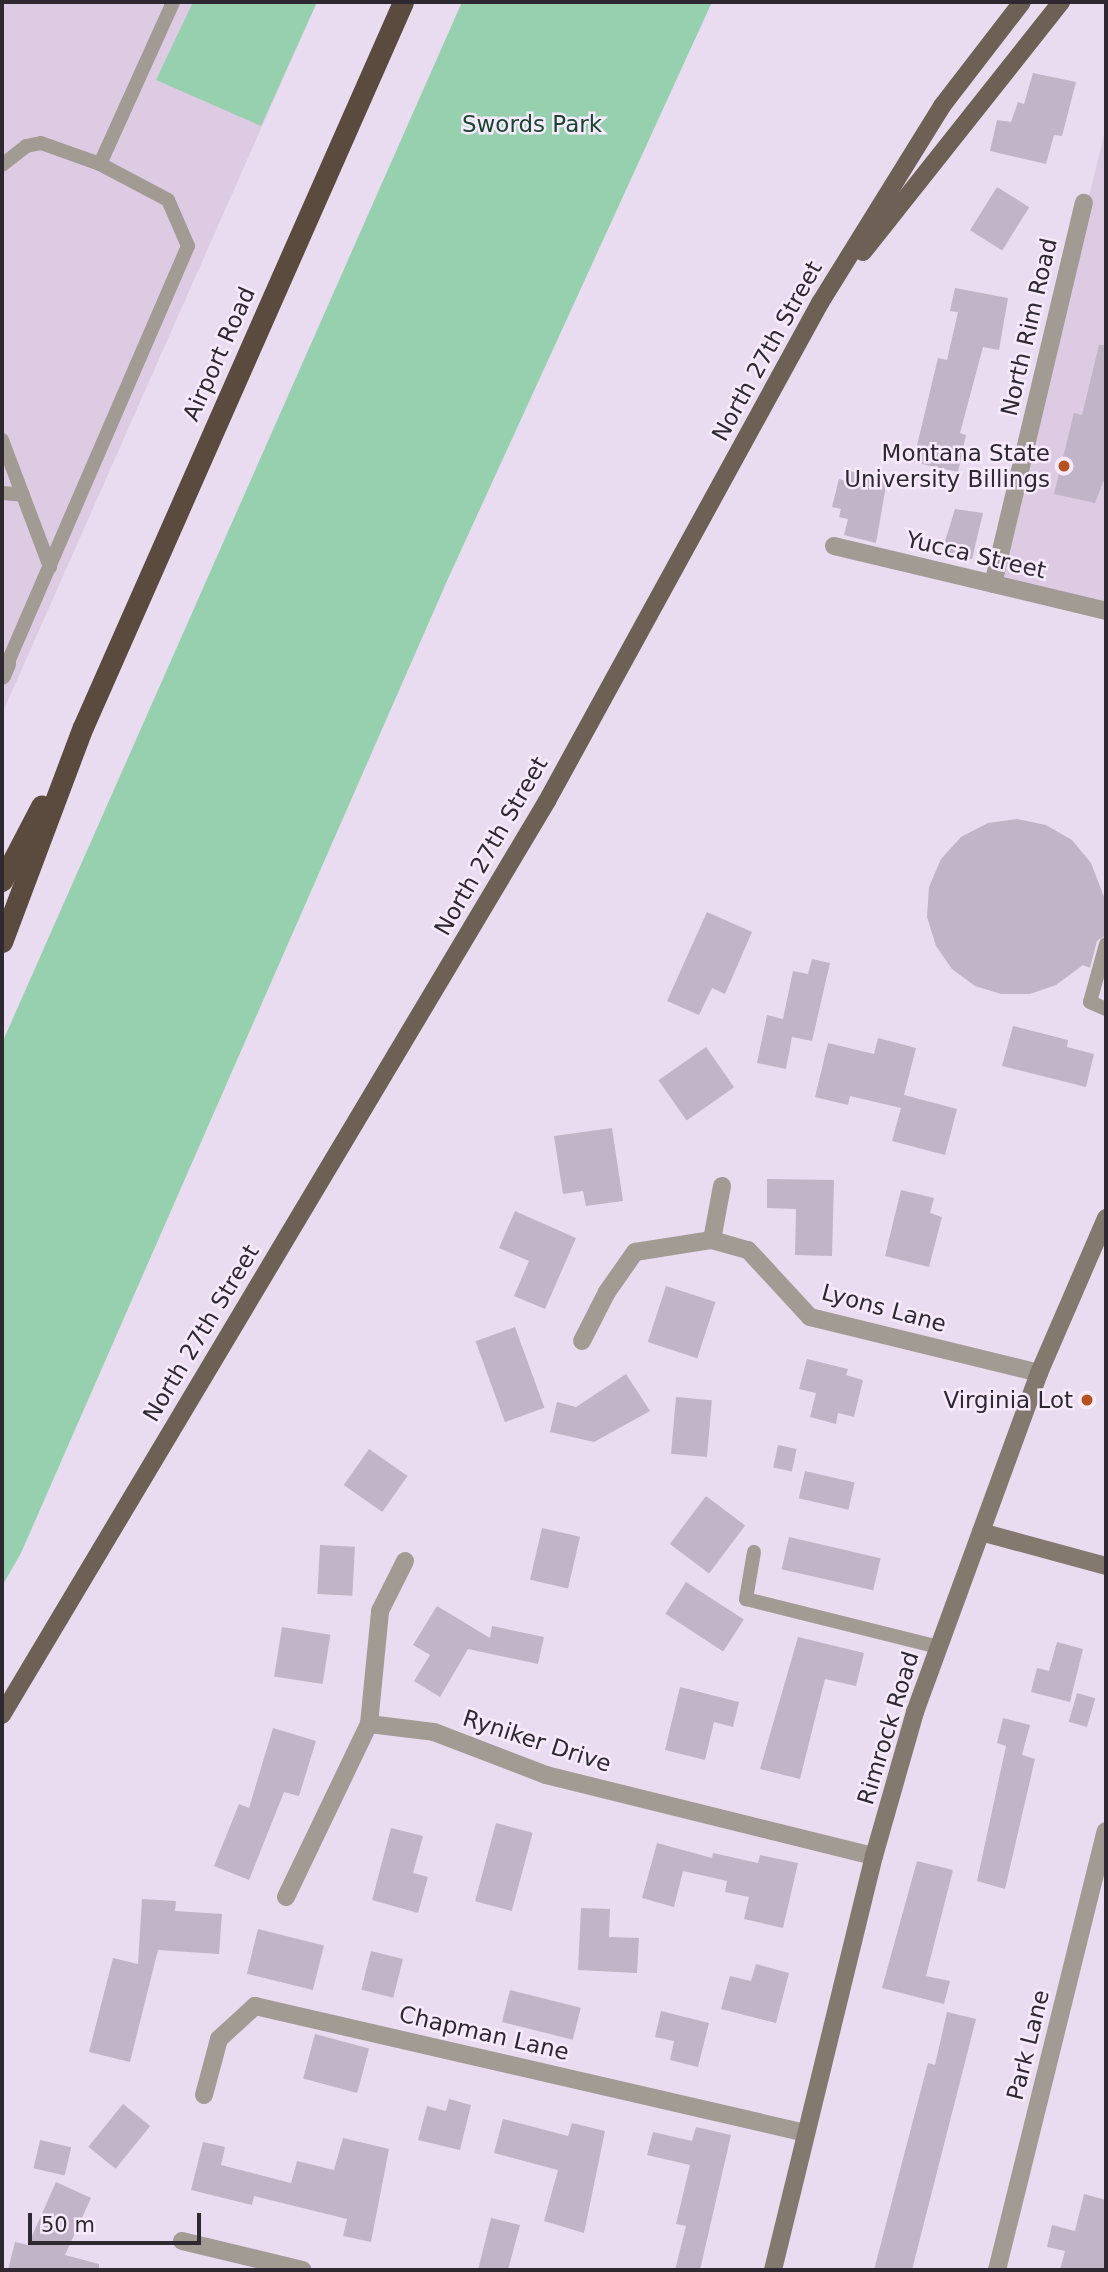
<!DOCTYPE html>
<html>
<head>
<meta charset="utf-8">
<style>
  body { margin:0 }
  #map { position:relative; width:1108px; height:2272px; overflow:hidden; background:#eadcf0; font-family:"DejaVu Sans",sans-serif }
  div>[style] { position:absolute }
  .built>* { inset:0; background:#ddcbe4 }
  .green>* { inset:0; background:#96d0ae }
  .building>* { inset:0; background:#c1b4c6; transform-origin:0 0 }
  .lane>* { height:14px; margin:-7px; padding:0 7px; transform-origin:7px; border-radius:7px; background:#a29b94 }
  .street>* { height:18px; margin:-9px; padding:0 9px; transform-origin:9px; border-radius:9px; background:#a29b94 }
  .secondary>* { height:18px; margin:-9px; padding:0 9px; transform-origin:9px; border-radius:9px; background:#83796e }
  .primary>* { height:18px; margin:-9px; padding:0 9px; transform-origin:9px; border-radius:9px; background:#6d6054 }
  .highway>* { height:21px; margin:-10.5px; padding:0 10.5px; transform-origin:10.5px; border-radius:10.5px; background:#5a4b3e }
  .dots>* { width:19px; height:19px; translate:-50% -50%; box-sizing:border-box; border:4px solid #f7eafd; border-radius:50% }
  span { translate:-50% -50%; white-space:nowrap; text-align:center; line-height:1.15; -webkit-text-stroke:5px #f7eafd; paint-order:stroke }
  .park-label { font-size:23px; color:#19462f }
  .street-label { font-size:23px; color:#2e2931 }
  .poi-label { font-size:23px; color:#2e2931 }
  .right { translate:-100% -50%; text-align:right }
  .frame { position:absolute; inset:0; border:4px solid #2e2931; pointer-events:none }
  .scale { position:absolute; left:28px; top:2213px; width:173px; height:32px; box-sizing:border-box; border:4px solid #2e2931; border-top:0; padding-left:9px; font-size:21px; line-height:24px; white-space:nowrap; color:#2e2931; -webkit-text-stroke:5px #f7eafd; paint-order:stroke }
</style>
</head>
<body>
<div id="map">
  <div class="built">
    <i style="clip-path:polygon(2px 2px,317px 2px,2px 714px)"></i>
    <i style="clip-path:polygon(1106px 127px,1106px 611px,993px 584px)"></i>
  </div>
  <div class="green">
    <i style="clip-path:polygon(193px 2px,317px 2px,261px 126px,156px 80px)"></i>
    <i style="clip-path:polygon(462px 2px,712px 2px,447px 581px,21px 1553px,2px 1586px,2px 1043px)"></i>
  </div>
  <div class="building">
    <i style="clip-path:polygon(1033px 73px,1076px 82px,1062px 136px,1054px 135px,1046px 164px,990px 151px,997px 120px,1011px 122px,1018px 102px,1024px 104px)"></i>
    <i style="left:997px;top:187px;width:38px;height:51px;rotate:32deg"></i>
    <i style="clip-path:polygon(955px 288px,1008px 298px,999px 350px,983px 347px,960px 433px,966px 435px,958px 472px,913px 462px,938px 358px,947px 360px,958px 312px,950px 311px)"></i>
    <i style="clip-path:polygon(1099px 345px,1106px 345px,1106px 475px,1095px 503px,1054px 494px,1074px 413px,1082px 415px)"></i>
    <i style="clip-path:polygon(849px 471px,887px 480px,876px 543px,844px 535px,848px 519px,839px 517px,841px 509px,832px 507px,839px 479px,846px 481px)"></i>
    <i style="clip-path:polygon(955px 509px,983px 513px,972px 559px,942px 551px)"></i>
    <i style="clip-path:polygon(1017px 819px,1046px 825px,1072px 840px,1091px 863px,1106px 902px,1106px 935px,1097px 941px,1090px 968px,1083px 965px,1056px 985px,1030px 994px,1001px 994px,975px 986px,952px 969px,936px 946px,927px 917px,929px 887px,941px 859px,961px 837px,988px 823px)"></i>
    <i style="clip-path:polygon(707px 912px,752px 932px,725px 994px,712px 988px,699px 1015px,667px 1001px)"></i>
    <i style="clip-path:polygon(812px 959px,830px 963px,812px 1041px,792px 1037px,786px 1069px,757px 1063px,767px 1015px,783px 1019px,793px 971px,808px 974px)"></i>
    <i style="clip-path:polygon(1013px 1026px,1068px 1040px,1067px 1047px,1094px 1054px,1086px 1087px,1002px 1066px)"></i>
    <i style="clip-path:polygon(878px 1038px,916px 1048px,904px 1095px,957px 1109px,945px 1155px,892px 1141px,901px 1108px,850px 1096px,848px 1105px,815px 1097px,828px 1043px,874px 1054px)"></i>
    <i style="left:706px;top:1047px;width:49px;height:58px;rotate:55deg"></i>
    <i style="clip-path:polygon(612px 1128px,623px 1201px,586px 1206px,583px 1191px,563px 1194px,554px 1136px)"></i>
    <i style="clip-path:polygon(767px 1179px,834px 1180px,832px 1256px,795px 1255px,796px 1209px,767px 1208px)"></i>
    <i style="clip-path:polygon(901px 1190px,934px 1198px,930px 1213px,942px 1217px,929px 1267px,885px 1256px)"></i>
    <i style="clip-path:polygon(515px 1211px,576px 1238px,545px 1309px,514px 1296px,529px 1261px,499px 1248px)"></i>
    <i style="left:666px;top:1286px;width:52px;height:59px;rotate:18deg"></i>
    <i style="left:515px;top:1327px;width:86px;height:42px;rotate:70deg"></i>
    <i style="clip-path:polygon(807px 1359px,848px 1369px,846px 1375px,863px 1380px,854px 1417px,838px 1413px,836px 1424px,810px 1417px,816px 1393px,799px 1389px)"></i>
    <i style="clip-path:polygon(626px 1374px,650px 1411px,594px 1442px,550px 1432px,557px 1402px,576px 1407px)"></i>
    <i style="left:676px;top:1397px;width:36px;height:57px;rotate:5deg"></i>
    <i style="left:778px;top:1445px;width:19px;height:23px;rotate:12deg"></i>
    <i style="left:369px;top:1449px;width:47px;height:44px;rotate:35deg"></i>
    <i style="left:805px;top:1471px;width:51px;height:28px;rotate:13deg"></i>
    <i style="left:706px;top:1496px;width:49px;height:60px;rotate:37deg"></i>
    <i style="left:542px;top:1528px;width:39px;height:53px;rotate:13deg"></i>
    <i style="left:789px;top:1537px;width:94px;height:33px;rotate:13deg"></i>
    <i style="left:320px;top:1545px;width:35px;height:49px;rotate:3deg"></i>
    <i style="left:686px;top:1582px;width:69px;height:38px;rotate:33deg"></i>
    <i style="clip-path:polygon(437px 1606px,490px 1638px,492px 1626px,544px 1637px,538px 1664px,468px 1649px,440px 1697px,414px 1681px,430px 1655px,413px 1645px)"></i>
    <i style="left:282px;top:1627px;width:49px;height:50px;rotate:9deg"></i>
    <i style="clip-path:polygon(798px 1637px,864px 1653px,856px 1686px,825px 1679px,800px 1779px,760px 1769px)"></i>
    <i style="clip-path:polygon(1057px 1642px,1083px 1649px,1070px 1702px,1031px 1692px,1037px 1668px,1049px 1671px)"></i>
    <i style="clip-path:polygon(680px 1687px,739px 1702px,733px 1727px,714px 1722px,705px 1760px,665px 1750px)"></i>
    <i style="left:1077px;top:1693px;width:19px;height:30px;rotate:16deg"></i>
    <i style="clip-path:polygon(1003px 1718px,1030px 1725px,1022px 1755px,1035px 1759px,1005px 1889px,977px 1881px,1006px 1746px,997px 1743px)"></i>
    <i style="clip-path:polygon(273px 1728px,316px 1741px,299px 1796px,284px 1792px,249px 1880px,214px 1866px,239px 1804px,249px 1808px)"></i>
    <i style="left:496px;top:1823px;width:38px;height:81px;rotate:15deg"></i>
    <i style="clip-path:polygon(391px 1828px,423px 1836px,413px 1873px,428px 1877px,418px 1913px,372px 1900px)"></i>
    <i style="clip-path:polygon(657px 1843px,712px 1858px,713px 1853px,758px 1863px,760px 1855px,798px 1863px,783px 1928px,744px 1919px,749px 1897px,725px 1892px,727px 1881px,683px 1871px,674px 1907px,642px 1898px)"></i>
    <i style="clip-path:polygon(917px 1861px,953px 1870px,926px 1976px,950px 1981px,944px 2004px,882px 1988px)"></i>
    <i style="clip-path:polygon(142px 1899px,176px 1901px,175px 1911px,222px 1914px,219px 1954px,158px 1950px,130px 2062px,89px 2052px,113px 1958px,138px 1964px)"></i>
    <i style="clip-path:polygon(581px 1908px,610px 1909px,609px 1937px,639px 1938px,637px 1973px,578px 1970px)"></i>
    <i style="left:258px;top:1929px;width:68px;height:46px;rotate:14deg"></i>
    <i style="left:371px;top:1951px;width:33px;height:40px;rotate:14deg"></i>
    <i style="clip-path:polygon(756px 1964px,789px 1973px,776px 2023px,721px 2009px,730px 1976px,751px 1981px)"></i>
    <i style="left:510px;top:1990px;width:73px;height:33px;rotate:14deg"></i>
    <i style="clip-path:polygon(661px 2011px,709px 2023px,698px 2067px,670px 2060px,674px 2041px,655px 2037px)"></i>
    <i style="clip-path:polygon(947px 2012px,976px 2019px,912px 2270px,874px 2270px,928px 2063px,935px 2065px)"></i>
    <i style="left:315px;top:2034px;width:56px;height:46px;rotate:15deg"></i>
    <i style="clip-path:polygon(449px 2099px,471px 2105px,460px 2150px,418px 2140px,427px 2106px,446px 2111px)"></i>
    <i style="left:123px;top:2104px;width:35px;height:55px;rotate:39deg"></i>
    <i style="clip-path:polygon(503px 2119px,568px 2136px,572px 2123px,605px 2131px,584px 2233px,544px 2221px,558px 2170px,494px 2153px)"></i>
    <i style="clip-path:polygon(696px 2127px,731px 2135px,700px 2270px,675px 2270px,686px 2226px,676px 2224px,690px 2165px,647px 2155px,653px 2132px,692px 2141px)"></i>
    <i style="clip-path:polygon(343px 2138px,389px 2149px,371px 2242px,343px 2236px,347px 2219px,254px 2196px,252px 2205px,191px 2190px,203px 2142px,225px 2147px,221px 2165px,291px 2183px,297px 2161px,334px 2170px)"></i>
    <i style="left:40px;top:2140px;width:32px;height:29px;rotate:13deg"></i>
    <i style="clip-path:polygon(56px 2182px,91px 2198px,65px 2255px,99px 2264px,99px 2270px,8px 2270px,15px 2242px,28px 2245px)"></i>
    <i style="clip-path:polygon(1084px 2194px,1106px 2200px,1106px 2270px,1060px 2270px,1065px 2251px,1047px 2247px,1052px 2225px,1075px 2231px)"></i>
    <i style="clip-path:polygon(491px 2218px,520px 2225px,508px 2270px,478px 2270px)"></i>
  </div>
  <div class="lane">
    <i style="left:100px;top:164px;width:178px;rotate:-65.7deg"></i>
    <i style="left:2px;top:165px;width:31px;rotate:-38deg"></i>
    <i style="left:26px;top:146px;width:15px;rotate:-11deg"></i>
    <i style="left:41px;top:143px;width:63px;rotate:19.6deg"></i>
    <i style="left:100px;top:164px;width:77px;rotate:27.9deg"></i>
    <i style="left:168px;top:200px;width:50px;rotate:66.5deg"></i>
    <i style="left:188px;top:246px;width:456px;rotate:113.4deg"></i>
    <i style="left:2px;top:440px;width:136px;rotate:69.3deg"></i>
    <i style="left:2px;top:493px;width:21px;rotate:5deg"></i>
    <i style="left:1106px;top:944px;width:60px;rotate:105.4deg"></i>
    <i style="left:1090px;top:1002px;width:17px;rotate:24deg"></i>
    <i style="left:754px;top:1552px;width:48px;rotate:99.7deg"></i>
    <i style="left:746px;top:1599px;width:199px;rotate:14deg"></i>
  </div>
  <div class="street">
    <i style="left:834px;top:546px;width:280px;rotate:13.4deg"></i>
    <i style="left:993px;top:584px;width:392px;rotate:-76.6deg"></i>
    <i style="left:2px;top:676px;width:13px;rotate:-67deg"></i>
    <i style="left:712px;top:1240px;width:55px;rotate:-79.5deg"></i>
    <i style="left:582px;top:1341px;width:55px;rotate:-63deg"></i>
    <i style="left:607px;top:1292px;width:49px;rotate:-55deg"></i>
    <i style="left:635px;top:1252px;width:78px;rotate:-8.9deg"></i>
    <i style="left:712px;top:1240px;width:37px;rotate:16deg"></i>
    <i style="left:748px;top:1250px;width:91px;rotate:47.2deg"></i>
    <i style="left:810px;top:1317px;width:236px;rotate:13.7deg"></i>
    <i style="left:369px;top:1724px;width:114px;rotate:-84.4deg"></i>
    <i style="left:380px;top:1611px;width:56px;rotate:-63.4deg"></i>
    <i style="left:286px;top:1897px;width:192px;rotate:-64.4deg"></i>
    <i style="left:369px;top:1724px;width:65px;rotate:7deg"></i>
    <i style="left:434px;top:1732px;width:120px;rotate:21deg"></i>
    <i style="left:546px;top:1775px;width:338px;rotate:13.9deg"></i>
    <i style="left:204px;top:2095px;width:58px;rotate:-75deg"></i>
    <i style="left:219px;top:2039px;width:49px;rotate:-42.5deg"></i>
    <i style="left:255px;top:2006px;width:565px;rotate:12.98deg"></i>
    <i style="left:182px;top:2241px;width:124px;rotate:13.5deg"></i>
    <i style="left:997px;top:2270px;width:452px;rotate:-76.1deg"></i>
  </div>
  <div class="secondary">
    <i style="left:981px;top:1532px;width:130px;rotate:15.2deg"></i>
    <i style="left:773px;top:2270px;width:426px;rotate:-76.3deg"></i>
    <i style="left:874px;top:1856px;width:150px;rotate:-74.1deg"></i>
    <i style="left:915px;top:1712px;width:361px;rotate:-69.9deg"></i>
    <i style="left:1039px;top:1373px;width:169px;rotate:-66.6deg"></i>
  </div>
  <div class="primary">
    <i style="left:863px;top:252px;width:319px;rotate:-51.6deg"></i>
    <i style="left:2px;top:1715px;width:1064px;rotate:-59.19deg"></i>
    <i style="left:547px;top:801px;width:568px;rotate:-61.27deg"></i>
    <i style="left:820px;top:303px;width:232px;rotate:-58.2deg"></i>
    <i style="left:942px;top:106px;width:131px;rotate:-52.4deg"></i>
  </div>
  <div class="highway">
    <i style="left:2px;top:881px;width:85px;rotate:-62.5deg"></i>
    <i style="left:2px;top:942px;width:230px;rotate:-69.4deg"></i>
    <i style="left:83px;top:727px;width:792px;rotate:-66.18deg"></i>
  </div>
  <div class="dots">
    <i style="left:1064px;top:466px;background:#b55020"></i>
    <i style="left:1087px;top:1400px;background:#b55020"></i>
  </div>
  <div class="park-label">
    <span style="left:532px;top:124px">Swords Park</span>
  </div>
  <div class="street-label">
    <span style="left:1029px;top:327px;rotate:-77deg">North Rim Road</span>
    <span style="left:767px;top:351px;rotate:-61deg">North 27th Street</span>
    <span style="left:219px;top:354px;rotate:-66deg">Airport Road</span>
    <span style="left:976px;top:555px;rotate:13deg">Yucca Street</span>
    <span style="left:491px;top:846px;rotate:-60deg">North 27th Street</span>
    <span style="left:884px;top:1308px;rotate:15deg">Lyons Lane</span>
    <span style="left:201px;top:1333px;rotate:-59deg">North 27th Street</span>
    <span style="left:888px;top:1728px;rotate:-73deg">Rimrock Road</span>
    <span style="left:537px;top:1741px;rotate:18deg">Ryniker Drive</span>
    <span style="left:484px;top:2033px;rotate:13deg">Chapman Lane</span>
    <span style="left:1028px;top:2045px;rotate:-76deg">Park Lane</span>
  </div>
  <div class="poi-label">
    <span class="right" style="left:1050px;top:466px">Montana State<br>University Billings</span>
    <span class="right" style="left:1073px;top:1400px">Virginia Lot</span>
  </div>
  <div class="frame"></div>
  <div class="scale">50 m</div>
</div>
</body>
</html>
